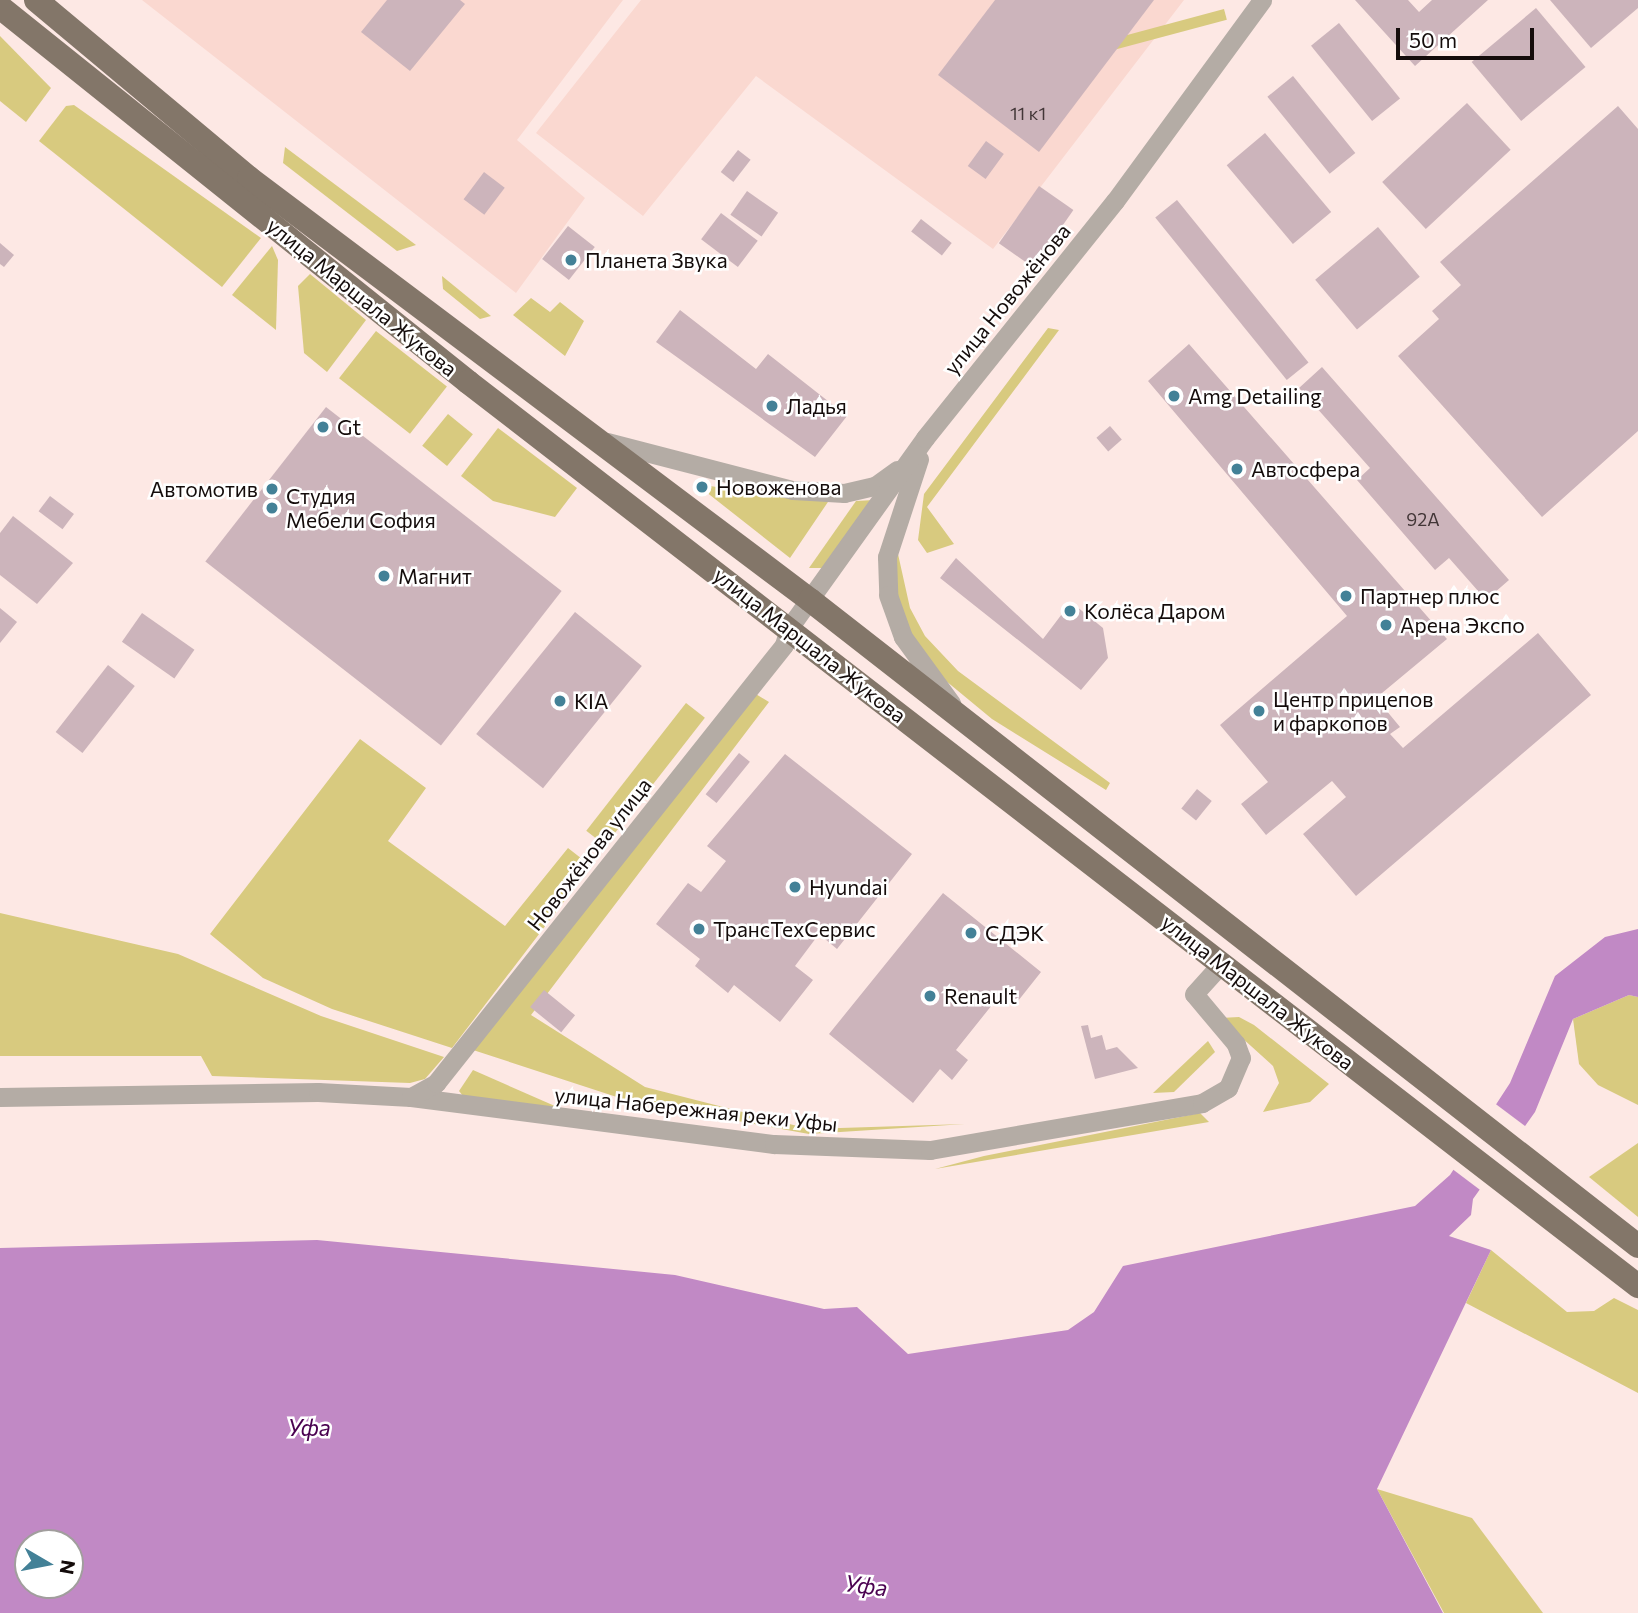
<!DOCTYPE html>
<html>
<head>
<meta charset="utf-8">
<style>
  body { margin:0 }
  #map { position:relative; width:1638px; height:1613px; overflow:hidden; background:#fde8e4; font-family:Commissioner,sans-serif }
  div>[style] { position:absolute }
  .built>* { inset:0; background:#fad8d0 }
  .green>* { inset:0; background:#d8ca7f; transform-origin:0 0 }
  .water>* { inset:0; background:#c189c5 }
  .pier>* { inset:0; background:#fde8e4; transform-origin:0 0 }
  .building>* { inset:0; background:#ccb4bb; transform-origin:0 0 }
  .tertiary>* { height:19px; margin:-9.5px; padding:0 9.5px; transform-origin:9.5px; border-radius:9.5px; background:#b4aca5 }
  .primary>* { height:24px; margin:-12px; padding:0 12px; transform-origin:12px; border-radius:12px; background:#837669 }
  .dots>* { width:19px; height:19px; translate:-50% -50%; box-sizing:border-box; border:4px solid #fff; border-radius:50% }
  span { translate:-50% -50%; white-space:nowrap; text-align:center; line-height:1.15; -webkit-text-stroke:5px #fff; paint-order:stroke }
  .number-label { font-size:18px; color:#423637 }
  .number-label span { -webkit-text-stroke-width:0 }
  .poi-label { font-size:21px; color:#140c0b }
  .left { translate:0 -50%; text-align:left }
  .right { translate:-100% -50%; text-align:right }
  .street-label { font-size:21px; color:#140c0b }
  .water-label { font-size:23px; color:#4a0250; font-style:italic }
  .north { position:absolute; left:14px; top:1529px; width:70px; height:70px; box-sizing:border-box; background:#fff; border:2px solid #a19e9d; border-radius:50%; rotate:100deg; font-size:19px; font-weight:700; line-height:28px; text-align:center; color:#140c0b }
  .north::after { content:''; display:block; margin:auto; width:24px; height:32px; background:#438197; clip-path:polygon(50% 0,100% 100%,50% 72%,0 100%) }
  .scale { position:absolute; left:1396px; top:28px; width:138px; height:32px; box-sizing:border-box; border:4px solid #140c0b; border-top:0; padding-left:9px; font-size:21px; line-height:24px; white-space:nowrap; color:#140c0b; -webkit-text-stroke:5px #fff; paint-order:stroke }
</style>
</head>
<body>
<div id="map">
  <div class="built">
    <i style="clip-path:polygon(142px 0,623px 0,517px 140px,585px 198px,516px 293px)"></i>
    <i style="clip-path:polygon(641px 0,1184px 0,993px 249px,756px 76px,643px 216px,536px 133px)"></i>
  </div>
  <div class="green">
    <i style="left:1224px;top:9px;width:11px;height:156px;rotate:75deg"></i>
    <i style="clip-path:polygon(0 36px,51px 88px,26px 122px,0 101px)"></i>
    <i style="clip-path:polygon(74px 105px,261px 238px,222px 287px,39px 141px,66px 106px)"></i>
    <i style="clip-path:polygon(285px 147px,416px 245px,397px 251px,283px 163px)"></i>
    <i style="clip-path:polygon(272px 246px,278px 260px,276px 330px,232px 295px)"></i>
    <i style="clip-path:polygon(310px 274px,366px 320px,327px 372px,304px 353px,298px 286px)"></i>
    <i style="clip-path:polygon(442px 276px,491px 316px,480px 319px,443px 289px)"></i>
    <i style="clip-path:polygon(531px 298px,550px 312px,560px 302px,584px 321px,565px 356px,513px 315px)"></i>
    <i style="clip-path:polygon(1048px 328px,1059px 330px,927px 507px,954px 544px,927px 553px,918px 540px,924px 494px)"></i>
    <i style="left:376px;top:331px;width:90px;height:60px;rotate:38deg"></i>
    <i style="left:448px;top:414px;width:32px;height:41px;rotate:39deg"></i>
    <i style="clip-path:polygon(498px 428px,577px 488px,555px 517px,493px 501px,461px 476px)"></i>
    <i style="clip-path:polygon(696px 484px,787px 497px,832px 496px,790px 558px)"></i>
    <i style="clip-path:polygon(874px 500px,825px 568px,809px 568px,856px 501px)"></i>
    <i style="clip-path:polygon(896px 545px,910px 608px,925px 636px,958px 671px,1110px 783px,1106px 790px,992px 719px,940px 676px,907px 634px,892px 590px)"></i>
    <i style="clip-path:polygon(754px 693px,769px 702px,531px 1015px,645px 1087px,809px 1129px,965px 1124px,809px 1134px,632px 1102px,473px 1050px)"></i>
    <i style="left:686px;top:703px;width:24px;height:162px;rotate:38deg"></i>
    <i style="clip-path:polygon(360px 739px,426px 788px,388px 841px,505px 926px,568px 848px,591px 866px,452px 1048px,332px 1009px,263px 978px,210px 934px)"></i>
    <i style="clip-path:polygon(0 913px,178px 954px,321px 1016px,444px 1057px,425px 1079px,410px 1083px,212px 1076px,201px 1056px,0 1056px)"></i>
    <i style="clip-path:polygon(1629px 995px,1638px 997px,1638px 1105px,1598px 1085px,1579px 1064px,1573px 1019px)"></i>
    <i style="clip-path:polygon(1239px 1017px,1254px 1025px,1329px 1084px,1310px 1102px,1263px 1112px,1279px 1083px,1273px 1066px,1220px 1018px)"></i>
    <i style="clip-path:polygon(1208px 1041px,1215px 1052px,1174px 1092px,1153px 1093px)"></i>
    <i style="clip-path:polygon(473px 1070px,564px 1110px,463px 1096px,459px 1091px)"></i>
    <i style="clip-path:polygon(1200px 1113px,1209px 1122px,935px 1169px,984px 1156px)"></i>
    <i style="clip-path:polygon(1638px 1143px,1638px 1217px,1589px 1177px)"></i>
    <i style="clip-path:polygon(1491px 1250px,1567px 1312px,1594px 1311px,1614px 1298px,1638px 1310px,1638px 1393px,1466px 1303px)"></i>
    <i style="clip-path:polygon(1377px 1489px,1472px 1518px,1543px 1613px,1444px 1613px)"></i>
  </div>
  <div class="water">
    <i style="clip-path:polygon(evenodd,1638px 929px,1638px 997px,1629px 995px,1573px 1019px,1535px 1112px,1473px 1199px,1471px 1215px,1449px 1236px,1491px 1250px,1377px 1489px,1443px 1613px,0 1613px,0 1248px,317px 1240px,675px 1275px,824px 1309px,857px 1307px,908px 1354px,1068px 1330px,1094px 1312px,1123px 1266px,1415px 1206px,1450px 1175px,1510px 1083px,1555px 976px,1605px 937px,1638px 929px,28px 1543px,70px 1543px,70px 1585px,28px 1585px,28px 1543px)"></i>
  </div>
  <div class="pier">
    <i style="left:1493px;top:1102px;width:44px;height:78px;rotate:37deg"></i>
  </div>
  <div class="building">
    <i style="clip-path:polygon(387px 0,460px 0,465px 4px,410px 71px,361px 32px)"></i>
    <i style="clip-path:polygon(995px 0,1154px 0,1039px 152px,938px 75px)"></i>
    <i style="clip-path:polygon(1355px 0,1408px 0,1419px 12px,1432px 0,1488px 0,1415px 66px)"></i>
    <i style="clip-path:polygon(1550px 0,1638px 0,1638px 8px,1591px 48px)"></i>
    <i style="left:1536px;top:8px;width:77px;height:84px;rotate:50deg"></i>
    <i style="left:1339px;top:23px;width:97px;height:36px;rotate:51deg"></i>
    <i style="left:1293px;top:76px;width:99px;height:33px;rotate:51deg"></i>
    <i style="left:1467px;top:103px;width:64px;height:116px;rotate:47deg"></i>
    <i style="clip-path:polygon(1618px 106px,1638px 129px,1638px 431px,1542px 517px,1398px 356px,1439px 319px,1432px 311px,1461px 285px,1440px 262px)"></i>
    <i style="left:1265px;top:133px;width:103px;height:50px;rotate:50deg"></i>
    <i style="left:986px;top:141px;width:22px;height:31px;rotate:36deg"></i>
    <i style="left:738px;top:150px;width:16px;height:28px;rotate:38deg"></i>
    <i style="left:484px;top:172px;width:26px;height:34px;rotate:37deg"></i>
    <i style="left:1039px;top:186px;width:42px;height:70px;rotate:35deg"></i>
    <i style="left:747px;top:191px;width:38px;height:29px;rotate:35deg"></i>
    <i style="left:1177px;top:200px;width:209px;height:28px;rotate:51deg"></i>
    <i style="left:721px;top:213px;width:46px;height:33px;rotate:37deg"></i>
    <i style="left:921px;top:219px;width:39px;height:16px;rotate:38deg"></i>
    <i style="left:568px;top:226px;width:34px;height:42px;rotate:38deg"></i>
    <i style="left:1378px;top:227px;width:65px;height:82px;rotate:50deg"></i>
    <i style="clip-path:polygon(0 243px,14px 255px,4px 267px,0 264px)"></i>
    <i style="clip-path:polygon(680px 310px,756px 369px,768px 354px,847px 416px,815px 457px,656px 342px)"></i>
    <i style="clip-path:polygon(1189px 344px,1447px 639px,1376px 698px,1400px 727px,1390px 734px,1403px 748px,1538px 633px,1591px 695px,1356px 896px,1303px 834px,1346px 797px,1332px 781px,1266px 835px,1241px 804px,1268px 782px,1220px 725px,1347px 616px,1148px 381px)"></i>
    <i style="clip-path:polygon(1322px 367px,1509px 580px,1486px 600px,1449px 558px,1435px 570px,1357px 480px,1370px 468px,1299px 388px)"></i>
    <i style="left:326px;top:407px;width:299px;height:196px;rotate:38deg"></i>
    <i style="left:1110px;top:426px;width:18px;height:18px;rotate:49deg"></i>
    <i style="left:50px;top:496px;width:30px;height:19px;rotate:37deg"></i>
    <i style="clip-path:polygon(13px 516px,73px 563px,37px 604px,0 575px,0 533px)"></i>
    <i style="clip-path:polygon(956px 558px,1043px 639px,1071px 602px,1103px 628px,1108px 658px,1081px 690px,940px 578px)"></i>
    <i style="clip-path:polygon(0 608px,17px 622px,0 643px)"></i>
    <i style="left:575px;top:612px;width:86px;height:157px;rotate:39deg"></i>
    <i style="left:142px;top:613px;width:64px;height:35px;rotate:35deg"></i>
    <i style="left:108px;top:665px;width:34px;height:85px;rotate:38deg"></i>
    <i style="left:739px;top:753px;width:14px;height:53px;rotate:39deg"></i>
    <i style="clip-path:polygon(785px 754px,912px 854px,837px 949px,819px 934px,795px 966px,813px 980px,780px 1022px,734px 985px,728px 993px,695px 966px,700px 959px,656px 924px,688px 883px,701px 892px,726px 861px,707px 846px)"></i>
    <i style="left:1197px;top:789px;width:19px;height:25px;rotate:39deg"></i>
    <i style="clip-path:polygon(943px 893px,1041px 972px,1018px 1001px,1004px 990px,956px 1050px,968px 1060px,952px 1080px,940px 1069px,913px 1103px,829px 1034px)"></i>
    <i style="left:544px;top:990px;width:40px;height:22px;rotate:39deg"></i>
    <i style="clip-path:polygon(1088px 1025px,1091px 1038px,1102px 1035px,1106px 1050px,1117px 1047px,1138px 1068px,1095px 1079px,1081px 1026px)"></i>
  </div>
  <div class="tertiary">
    <i style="left:607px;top:442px;width:192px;rotate:14.5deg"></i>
    <i style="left:793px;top:490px;width:51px;rotate:3.4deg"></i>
    <i style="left:844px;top:493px;width:32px;rotate:-13deg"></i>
    <i style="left:875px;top:486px;width:27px;rotate:-36deg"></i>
    <i style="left:919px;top:459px;width:103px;rotate:108.1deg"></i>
    <i style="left:887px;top:557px;width:38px;rotate:88deg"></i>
    <i style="left:888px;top:595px;width:45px;rotate:70.3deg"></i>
    <i style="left:903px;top:637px;width:82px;rotate:54deg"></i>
    <i style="left:0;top:1097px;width:318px;rotate:-0.9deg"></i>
    <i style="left:318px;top:1092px;width:93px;rotate:3.1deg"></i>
    <i style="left:411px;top:1097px;width:366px;rotate:7.4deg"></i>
    <i style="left:774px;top:1144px;width:156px;rotate:2.2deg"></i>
    <i style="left:930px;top:1150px;width:276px;rotate:-9.8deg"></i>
    <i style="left:1202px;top:1103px;width:30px;rotate:-30deg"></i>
    <i style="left:1228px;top:1088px;width:33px;rotate:-67deg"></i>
    <i style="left:1241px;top:1058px;width:15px;rotate:-110deg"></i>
    <i style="left:1236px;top:1044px;width:65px;rotate:-130deg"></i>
    <i style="left:1194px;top:994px;width:40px;rotate:-48deg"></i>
    <i style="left:411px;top:1097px;width:29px;rotate:-29deg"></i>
    <i style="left:436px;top:1083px;width:559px;rotate:-51.53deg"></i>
    <i style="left:784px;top:645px;width:18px;rotate:-74deg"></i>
    <i style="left:789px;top:628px;width:234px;rotate:-54.4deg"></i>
    <i style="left:925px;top:438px;width:304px;rotate:-51.3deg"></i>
    <i style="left:1115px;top:201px;width:249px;rotate:-53.8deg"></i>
  </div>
  <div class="primary">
    <i style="left:36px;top:0;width:278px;rotate:39.9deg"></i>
    <i style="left:249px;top:178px;width:702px;rotate:36.95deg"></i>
    <i style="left:810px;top:600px;width:1050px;rotate:37.96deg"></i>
    <i style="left:0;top:7px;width:600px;rotate:38.7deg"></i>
    <i style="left:468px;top:382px;width:1479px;rotate:37.69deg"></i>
  </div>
  <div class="dots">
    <i style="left:571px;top:260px;background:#438197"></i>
    <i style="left:1174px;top:396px;background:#438197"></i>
    <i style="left:772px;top:406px;background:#438197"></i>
    <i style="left:323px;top:427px;background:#438197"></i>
    <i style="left:1237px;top:469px;background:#438197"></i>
    <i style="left:702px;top:487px;background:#438197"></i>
    <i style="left:272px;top:489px;background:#438197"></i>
    <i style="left:272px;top:508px;background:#438197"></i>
    <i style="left:384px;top:576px;background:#438197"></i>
    <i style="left:1346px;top:596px;background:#438197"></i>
    <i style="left:1070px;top:611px;background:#438197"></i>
    <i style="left:1386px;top:625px;background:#438197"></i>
    <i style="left:560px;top:701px;background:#438197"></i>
    <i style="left:1259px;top:711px;background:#438197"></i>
    <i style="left:795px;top:887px;background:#438197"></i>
    <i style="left:699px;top:929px;background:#438197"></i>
    <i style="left:971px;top:933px;background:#438197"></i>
    <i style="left:930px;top:996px;background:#438197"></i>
  </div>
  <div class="number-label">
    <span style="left:1028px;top:113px">11 к1</span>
    <span style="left:1423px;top:519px">92А</span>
  </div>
  <div class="poi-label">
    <span class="left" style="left:585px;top:260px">Планета Звука</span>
    <span class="left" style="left:1188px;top:396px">Amg Detailing</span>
    <span class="left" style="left:786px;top:406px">Ладья</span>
    <span class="left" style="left:337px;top:427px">Gt</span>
    <span class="left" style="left:1251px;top:469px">Автосфера</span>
    <span class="left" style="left:716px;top:487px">Новоженова</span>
    <span class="right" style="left:258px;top:489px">Автомотив</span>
    <span class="left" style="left:286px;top:508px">Студия<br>Мебели София</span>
    <span class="left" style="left:398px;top:576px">Магнит</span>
    <span class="left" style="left:1360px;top:596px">Партнер плюс</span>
    <span class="left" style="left:1084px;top:611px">Колёса Даром</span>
    <span class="left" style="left:1400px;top:625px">Арена Экспо</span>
    <span class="left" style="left:1273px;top:711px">Центр прицепов<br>и фаркопов</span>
    <span class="left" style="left:574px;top:701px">KIA</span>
    <span class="left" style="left:809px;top:887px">Hyundai</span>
    <span class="left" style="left:713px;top:929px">ТрансТехСервис</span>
    <span class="left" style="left:985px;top:933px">СДЭК</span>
    <span class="left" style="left:944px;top:996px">Renault</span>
  </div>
  <div class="street-label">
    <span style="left:362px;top:297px;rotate:39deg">улица Маршала Жукова</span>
    <span style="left:1007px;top:299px;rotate:-51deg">улица Новожёнова</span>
    <span style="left:810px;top:645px;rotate:38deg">улица Маршала Жукова</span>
    <span style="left:589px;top:854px;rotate:-52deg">Новожёнова улица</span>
    <span style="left:1258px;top:992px;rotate:38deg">улица Маршала Жукова</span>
    <span style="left:696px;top:1109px;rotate:6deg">улица Набережная реки Уфы</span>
  </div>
  <div class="water-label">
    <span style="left:309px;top:1427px">Уфа</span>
    <span style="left:866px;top:1585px;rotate:7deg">Уфа</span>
  </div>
  <div class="north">N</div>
  <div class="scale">50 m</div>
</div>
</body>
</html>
